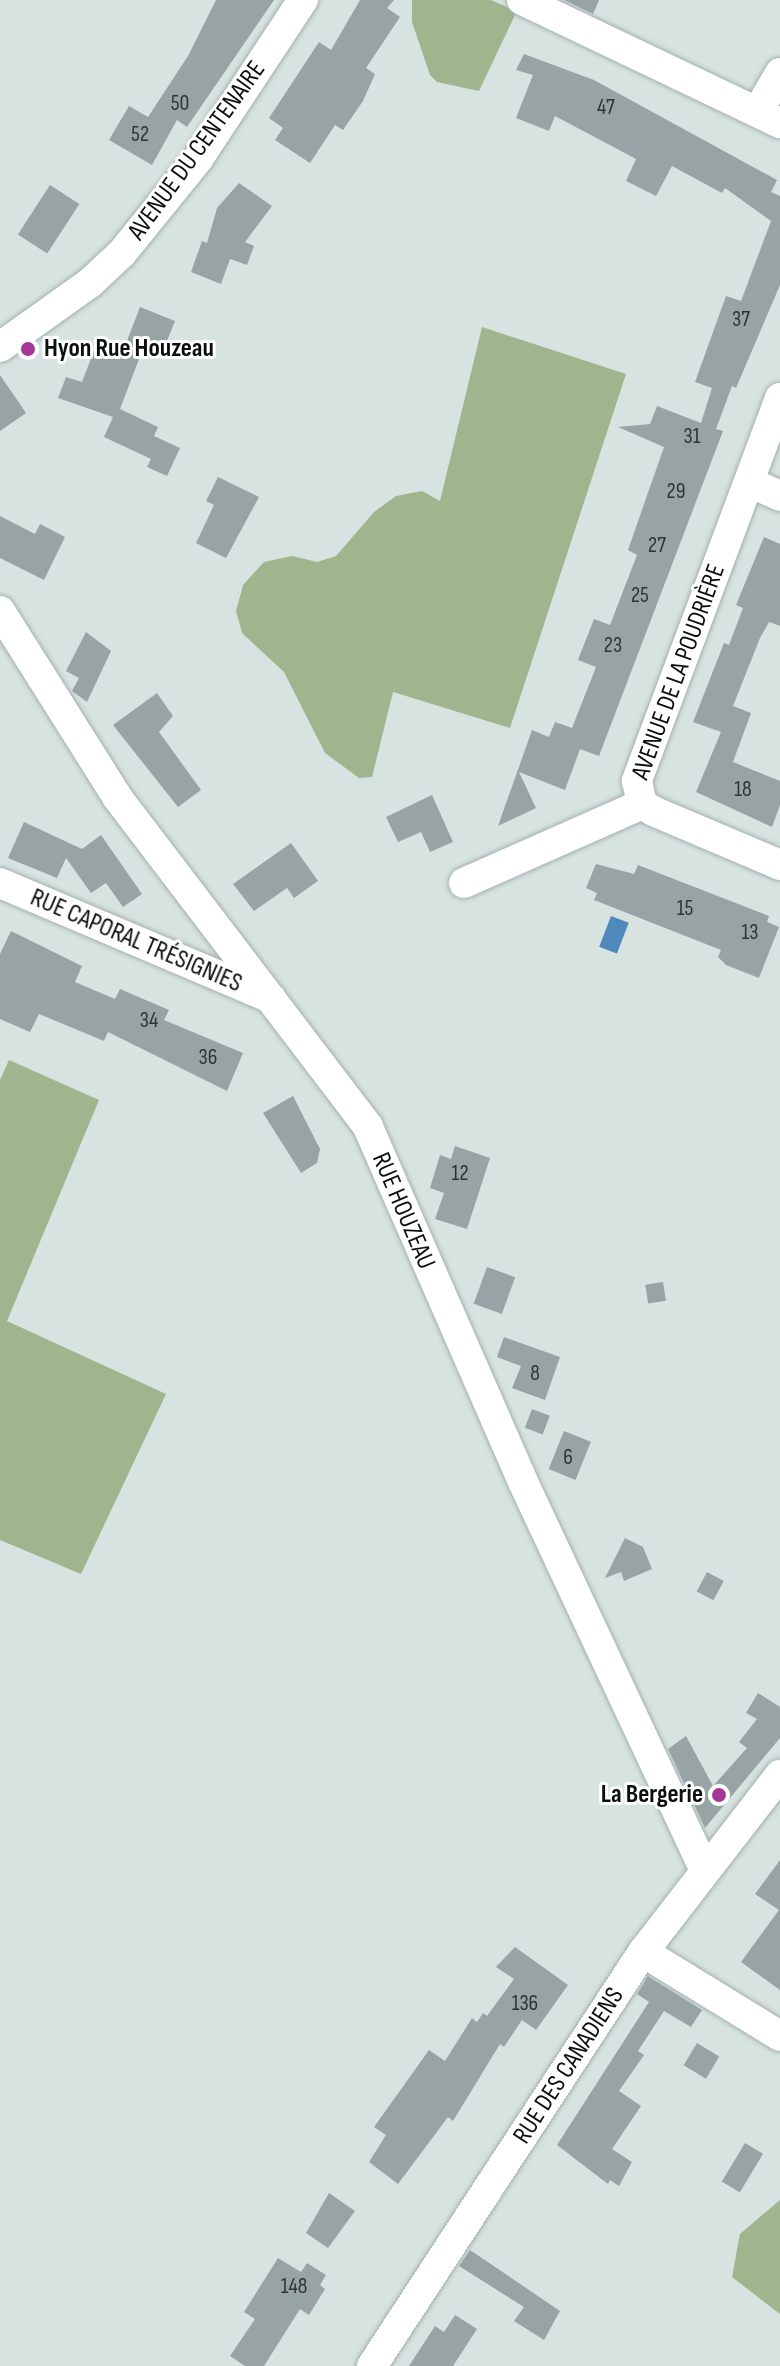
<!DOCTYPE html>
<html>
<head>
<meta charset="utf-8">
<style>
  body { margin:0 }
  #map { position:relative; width:780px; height:2366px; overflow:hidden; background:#d6e3e1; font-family:"Sofia Sans Condensed",sans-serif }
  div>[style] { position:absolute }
  .green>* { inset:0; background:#9eb58e }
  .water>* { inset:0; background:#4f88ba; transform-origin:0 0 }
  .building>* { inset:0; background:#98a3a6; transform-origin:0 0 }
  .roads { filter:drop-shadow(0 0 2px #a4b0ae) drop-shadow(0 0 2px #a4b0ae) }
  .minor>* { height:30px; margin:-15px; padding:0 15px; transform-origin:15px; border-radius:15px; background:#fff }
  .dots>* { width:22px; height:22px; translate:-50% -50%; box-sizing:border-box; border:4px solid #fff; border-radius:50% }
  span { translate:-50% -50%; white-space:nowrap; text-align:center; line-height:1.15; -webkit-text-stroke:6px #fff; paint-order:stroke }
  .number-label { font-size:22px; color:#2e3435 }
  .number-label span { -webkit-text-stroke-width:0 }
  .street-label { font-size:26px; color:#0b0f0f }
  .poi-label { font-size:26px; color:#0b0f0f; font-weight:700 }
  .left { translate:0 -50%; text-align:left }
  .right { translate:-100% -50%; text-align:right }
</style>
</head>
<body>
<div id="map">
  <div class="green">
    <i style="clip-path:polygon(412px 0,491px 0,512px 9px,515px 15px,479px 91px,437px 82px,430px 75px,412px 22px)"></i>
    <i style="clip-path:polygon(482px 327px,626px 374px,510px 728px,393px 692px,372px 777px,359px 778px,325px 753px,284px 672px,242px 633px,236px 611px,243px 585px,264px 562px,292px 556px,317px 562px,336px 556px,374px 512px,396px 496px,422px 491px,440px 501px)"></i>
    <i style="clip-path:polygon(9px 1060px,99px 1100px,7px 1321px,166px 1394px,81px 1574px,0 1540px,0 1080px)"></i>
    <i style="clip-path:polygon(780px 2200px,780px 2314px,732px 2277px,740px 2234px)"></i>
  </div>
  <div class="water">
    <i style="left:611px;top:916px;width:19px;height:33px;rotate:21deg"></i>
  </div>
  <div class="building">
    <i style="clip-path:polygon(216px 0,274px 0,187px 127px,177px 120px,152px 165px,109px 140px,129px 106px,148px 117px,188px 56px)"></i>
    <i style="clip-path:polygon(360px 0,394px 0,387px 8px,400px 17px,366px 68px,375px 74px,363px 101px,343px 130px,335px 125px,310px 163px,275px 140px,283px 128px,269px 118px,319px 42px,331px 50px)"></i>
    <i style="clip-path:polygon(564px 0,599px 0,593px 14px)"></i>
    <i style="clip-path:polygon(524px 54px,594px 80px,777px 180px,771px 192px,780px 196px,780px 285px,736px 388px,732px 386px,716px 429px,723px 431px,599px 756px,580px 749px,565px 790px,519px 772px,536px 808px,498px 826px,532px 730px,549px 737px,555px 722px,572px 728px,596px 667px,578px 660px,594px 619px,610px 625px,637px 555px,628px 550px,664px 447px,618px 427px,650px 424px,657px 406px,701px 423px,712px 388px,695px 382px,726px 296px,741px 301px,771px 221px,725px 188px,722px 193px,672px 166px,656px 196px,626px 181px,636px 159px,555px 116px,549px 131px,516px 118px,533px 75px,516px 70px)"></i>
    <i style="clip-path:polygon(239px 183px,272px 206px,245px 242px,254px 246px,247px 265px,230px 259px,221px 284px,191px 272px,202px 241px,207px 243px,217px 208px)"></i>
    <i style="left:50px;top:185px;width:35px;height:59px;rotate:33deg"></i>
    <i style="clip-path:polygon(140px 307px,175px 321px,162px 353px,144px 346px,120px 409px,158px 427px,154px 436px,180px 448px,167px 476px,147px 467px,151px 459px,104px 437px,113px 417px,58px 398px,66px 377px,82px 382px,95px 348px,120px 359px)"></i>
    <i style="clip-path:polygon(0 375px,26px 413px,0 431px)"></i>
    <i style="clip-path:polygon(218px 477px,259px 497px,226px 558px,196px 543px,214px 505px,206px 501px)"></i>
    <i style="clip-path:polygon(0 516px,35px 534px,40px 524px,65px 537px,44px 580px,0 558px)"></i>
    <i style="clip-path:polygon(764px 537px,780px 544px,780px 626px,769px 622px,760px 638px,733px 706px,751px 713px,733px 762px,780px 781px,780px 805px,772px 827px,696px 792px,721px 732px,693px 722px,724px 643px,729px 645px,743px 608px,736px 605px)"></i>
    <i style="clip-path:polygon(86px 632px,111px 651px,87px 702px,72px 691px,79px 678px,66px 671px)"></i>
    <i style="clip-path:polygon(157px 693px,173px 716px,159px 732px,201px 790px,178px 807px,113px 725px)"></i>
    <i style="clip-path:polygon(432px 795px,453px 842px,430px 852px,421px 832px,398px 842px,386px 817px)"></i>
    <i style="clip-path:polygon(24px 822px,82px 849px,101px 835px,142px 894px,123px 907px,106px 883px,91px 893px,66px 858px,57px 878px,8px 858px)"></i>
    <i style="clip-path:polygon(291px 843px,318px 881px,294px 898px,287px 888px,254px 911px,233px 884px)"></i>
    <i style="clip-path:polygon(596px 864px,634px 874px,638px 865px,769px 916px,767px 922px,779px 927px,759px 978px,726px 965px,718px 957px,721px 950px,594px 900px,597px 893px,586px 888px)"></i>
    <i style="clip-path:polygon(11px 931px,82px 966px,75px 982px,115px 999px,120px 989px,169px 1010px,164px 1020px,243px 1053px,227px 1091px,108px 1032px,104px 1041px,39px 1014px,30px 1032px,0 1019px,0 954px)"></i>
    <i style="clip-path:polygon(293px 1096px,320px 1149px,317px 1163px,301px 1173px,263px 1113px)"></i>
    <i style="clip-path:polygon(455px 1146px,490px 1158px,467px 1229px,435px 1219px,444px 1193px,430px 1188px,440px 1155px,451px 1159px)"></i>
    <i style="left:487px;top:1267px;width:30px;height:39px;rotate:20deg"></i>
    <i style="left:663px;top:1282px;width:19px;height:18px;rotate:81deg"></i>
    <i style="clip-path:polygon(504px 1337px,560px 1357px,545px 1400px,512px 1388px,521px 1366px,497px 1357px)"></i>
    <i style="left:532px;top:1409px;width:19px;height:20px;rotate:21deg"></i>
    <i style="left:564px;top:1431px;width:29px;height:41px;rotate:22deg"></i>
    <i style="clip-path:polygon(625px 1538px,643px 1547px,652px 1569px,624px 1581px,621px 1572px,605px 1578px)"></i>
    <i style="left:707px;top:1572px;width:19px;height:22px;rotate:28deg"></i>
    <i style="clip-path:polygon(758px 1693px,780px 1707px,780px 1738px,705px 1828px,668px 1749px,686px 1736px,713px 1786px,747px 1748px,739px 1742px,757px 1719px,746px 1713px)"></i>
    <i style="clip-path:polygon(780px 1860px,780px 1990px,741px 1962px,779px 1910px,755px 1894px)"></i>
    <i style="clip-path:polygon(515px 1947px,568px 1985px,536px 2030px,522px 2020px,504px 2047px,500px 2044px,453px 2121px,448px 2117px,398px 2184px,369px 2162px,386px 2135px,374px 2127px,429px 2050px,445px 2061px,472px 2018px,477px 2022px,483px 2013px,487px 2016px,514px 1979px,496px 1967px)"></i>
    <i style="clip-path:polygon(648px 1976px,702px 2010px,691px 2027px,664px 2011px,638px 2051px,644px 2055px,619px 2091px,641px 2106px,612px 2149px,632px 2162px,619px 2186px,610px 2180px,608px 2184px,557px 2145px,649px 2002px,637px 1994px)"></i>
    <i style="left:697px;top:2043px;width:26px;height:26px;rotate:31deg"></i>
    <i style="left:745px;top:2143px;width:21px;height:45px;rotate:31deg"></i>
    <i style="clip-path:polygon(329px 2193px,355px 2211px,328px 2248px,306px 2233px)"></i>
    <i style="clip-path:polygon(470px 2250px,560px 2311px,544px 2340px,514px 2321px,524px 2307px,459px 2266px)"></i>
    <i style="clip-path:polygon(278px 2258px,301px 2272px,307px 2263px,326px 2275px,320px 2285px,325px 2289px,309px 2315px,300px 2309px,264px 2366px,245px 2366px,230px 2356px,255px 2319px,244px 2312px)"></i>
    <i style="clip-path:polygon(455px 2315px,477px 2329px,453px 2366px,409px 2366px,435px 2326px,444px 2332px)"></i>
  </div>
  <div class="roads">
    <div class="minor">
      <i style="left:522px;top:0;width:286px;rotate:25.5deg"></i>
      <i style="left:758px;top:111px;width:44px;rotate:-59.9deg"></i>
      <i style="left:0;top:347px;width:112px;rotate:-35.5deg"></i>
      <i style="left:91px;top:282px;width:42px;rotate:-43.1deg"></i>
      <i style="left:122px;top:253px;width:121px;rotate:-51deg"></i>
      <i style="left:198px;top:159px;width:191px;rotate:-56.6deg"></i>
      <i style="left:780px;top:398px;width:409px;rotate:110.5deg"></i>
      <i style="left:637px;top:781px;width:24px;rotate:78deg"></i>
      <i style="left:642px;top:804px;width:13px;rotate:32deg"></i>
      <i style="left:653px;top:811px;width:138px;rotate:23deg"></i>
      <i style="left:749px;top:482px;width:34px;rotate:24deg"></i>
      <i style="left:0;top:611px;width:220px;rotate:57.8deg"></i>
      <i style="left:117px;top:797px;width:415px;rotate:52.7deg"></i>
      <i style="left:368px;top:1127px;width:387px;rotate:66.4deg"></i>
      <i style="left:523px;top:1482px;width:429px;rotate:64.9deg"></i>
      <i style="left:0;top:883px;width:294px;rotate:23deg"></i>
      <i style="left:464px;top:883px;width:195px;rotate:-23.9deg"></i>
      <i style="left:643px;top:1952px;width:161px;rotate:31.5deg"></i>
      <i style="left:372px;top:2366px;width:495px;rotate:-56.8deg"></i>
      <i style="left:643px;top:1952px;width:224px;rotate:-52.3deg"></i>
    </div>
  </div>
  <div class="dots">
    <i style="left:28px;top:349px;background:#a53897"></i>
    <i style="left:719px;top:1795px;background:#a53897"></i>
  </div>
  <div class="number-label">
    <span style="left:180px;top:104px">50</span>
    <span style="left:606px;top:108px">47</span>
    <span style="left:140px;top:135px">52</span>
    <span style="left:741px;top:320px">37</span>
    <span style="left:692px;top:437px">31</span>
    <span style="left:676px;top:492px">29</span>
    <span style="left:657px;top:546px">27</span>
    <span style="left:640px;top:596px">25</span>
    <span style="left:613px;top:646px">23</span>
    <span style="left:743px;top:790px">18</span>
    <span style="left:685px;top:909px">15</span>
    <span style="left:750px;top:933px">13</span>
    <span style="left:149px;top:1021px">34</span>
    <span style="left:208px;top:1058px">36</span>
    <span style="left:460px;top:1174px">12</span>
    <span style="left:535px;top:1374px">8</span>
    <span style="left:568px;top:1458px">6</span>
    <span style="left:525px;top:2004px">136</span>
    <span style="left:294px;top:2287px">148</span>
  </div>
  <div class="street-label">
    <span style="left:197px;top:151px;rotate:-54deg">AVENUE DU CENTENAIRE</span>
    <span style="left:679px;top:672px;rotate:-70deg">AVENUE DE LA POUDRIÈRE</span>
    <span style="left:136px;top:941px;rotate:23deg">RUE CAPORAL TRÉSIGNIES</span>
    <span style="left:403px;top:1211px;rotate:67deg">RUE HOUZEAU</span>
    <span style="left:569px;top:2066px;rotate:-57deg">RUE DES CANADIENS</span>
  </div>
  <div class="poi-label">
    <span class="left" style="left:44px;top:349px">Hyon Rue Houzeau</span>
    <span class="right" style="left:703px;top:1795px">La Bergerie</span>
  </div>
</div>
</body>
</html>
